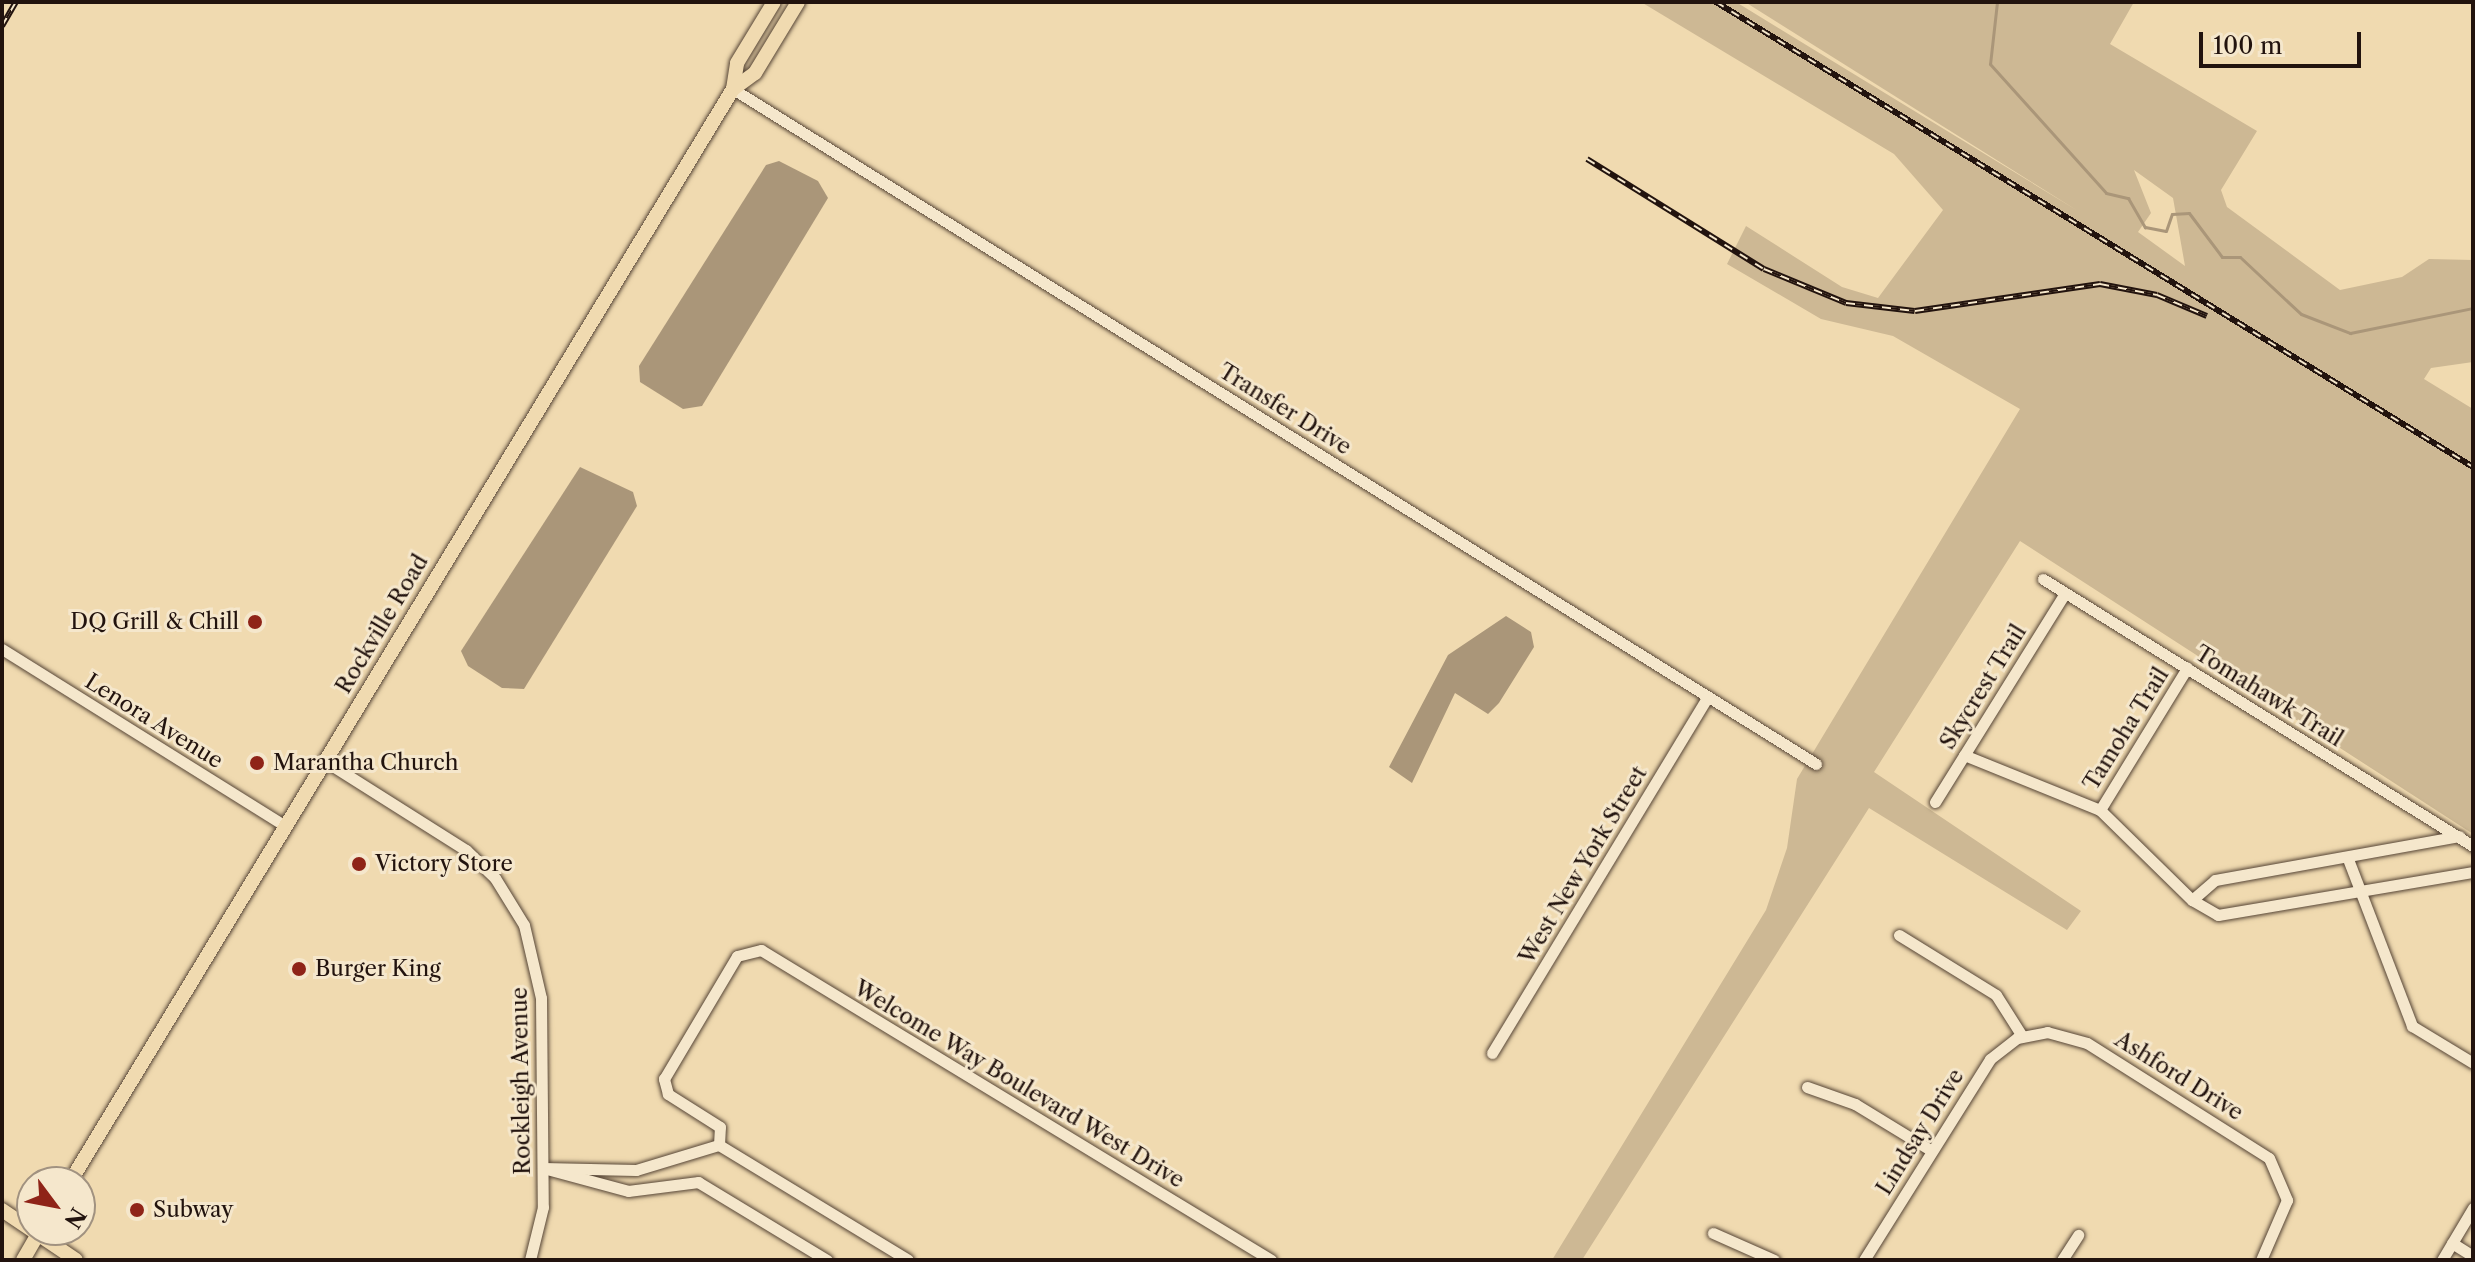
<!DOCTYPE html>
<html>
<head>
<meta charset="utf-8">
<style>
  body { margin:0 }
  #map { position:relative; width:2475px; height:1262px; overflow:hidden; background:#f0dab0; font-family:"Libre Caslon Text",serif }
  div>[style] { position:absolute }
  .green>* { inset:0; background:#cdb894 }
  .water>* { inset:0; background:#aa9679 }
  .stream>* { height:3px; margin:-1.5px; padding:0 1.5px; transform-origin:1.5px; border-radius:1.5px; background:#aa9679 }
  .roads { filter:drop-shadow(0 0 2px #564536) drop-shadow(0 0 2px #564536) }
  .minor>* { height:11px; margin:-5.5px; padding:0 5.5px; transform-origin:5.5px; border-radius:5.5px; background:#f5e7cc }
  .major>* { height:14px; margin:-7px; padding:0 7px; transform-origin:7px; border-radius:7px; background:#f0dab0 }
  .rail>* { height:6px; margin-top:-3px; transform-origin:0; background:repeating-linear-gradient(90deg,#f5e7cc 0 9px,#22130e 0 18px); box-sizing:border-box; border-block:2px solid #22130e }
  .dots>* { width:22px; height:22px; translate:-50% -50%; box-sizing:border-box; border:4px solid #f5e7cc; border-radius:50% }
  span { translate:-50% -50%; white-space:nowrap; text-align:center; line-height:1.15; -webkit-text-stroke:6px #f5e7cc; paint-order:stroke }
  .street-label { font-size:22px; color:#22130e }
  .poi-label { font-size:22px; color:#22130e }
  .right { translate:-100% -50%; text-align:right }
  .left { translate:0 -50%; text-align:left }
  .frame { position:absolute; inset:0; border:4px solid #22130e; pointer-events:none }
  .north { position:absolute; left:16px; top:1166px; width:80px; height:80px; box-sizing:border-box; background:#f5e7cc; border:2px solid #a19280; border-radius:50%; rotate:122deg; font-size:22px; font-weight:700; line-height:32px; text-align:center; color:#22130e }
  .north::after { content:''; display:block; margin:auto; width:28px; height:36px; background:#8f2418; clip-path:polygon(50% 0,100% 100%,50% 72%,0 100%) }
  .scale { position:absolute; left:2199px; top:32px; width:162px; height:36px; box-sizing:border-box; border:4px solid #22130e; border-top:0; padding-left:10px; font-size:24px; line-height:28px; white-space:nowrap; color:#22130e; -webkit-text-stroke:6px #f5e7cc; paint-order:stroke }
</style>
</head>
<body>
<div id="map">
  <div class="green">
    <i style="clip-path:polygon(evenodd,1641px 2px,1736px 2px,2078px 211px,1745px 2px,2134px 2px,2110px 44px,2257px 131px,2221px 190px,2227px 207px,2340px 290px,2402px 277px,2429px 259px,2473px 260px,2473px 362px,2431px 368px,2424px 379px,2473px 409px,2473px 834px,2020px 541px,1874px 772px,2081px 911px,2067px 930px,1869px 808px,1582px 1260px,1552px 1260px,1766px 910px,1787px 848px,1797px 779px,2020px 409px,1893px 336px,1821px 319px,1727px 264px,1746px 226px,1842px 287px,1878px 298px,1943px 210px,1894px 154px,1641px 2px,2134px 170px,2173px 198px,2185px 266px,2138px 232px,2151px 213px,2134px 170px)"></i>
  </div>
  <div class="water">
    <i style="clip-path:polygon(779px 161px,818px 181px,828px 198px,702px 406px,683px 409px,640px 382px,639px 366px,766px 165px)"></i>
    <i style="clip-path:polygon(580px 467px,633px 492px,637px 506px,524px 689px,502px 688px,468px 666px,461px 651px)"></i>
    <i style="clip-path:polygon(1506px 616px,1531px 632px,1534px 647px,1499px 703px,1488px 714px,1455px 693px,1412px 783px,1389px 767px,1448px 655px)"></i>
  </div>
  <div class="stream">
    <i style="left:1997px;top:2px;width:62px;rotate:96.4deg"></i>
    <i style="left:1990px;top:64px;width:173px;rotate:48deg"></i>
    <i style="left:2106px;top:193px;width:23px;rotate:13deg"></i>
    <i style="left:2128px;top:198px;width:34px;rotate:60deg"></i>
    <i style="left:2145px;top:227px;width:21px;rotate:11deg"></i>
    <i style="left:2166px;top:231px;width:18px;rotate:-71deg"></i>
    <i style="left:2172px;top:214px;width:17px;rotate:-3deg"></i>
    <i style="left:2189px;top:213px;width:55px;rotate:53.1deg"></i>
    <i style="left:2222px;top:257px;width:18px"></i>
    <i style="left:2240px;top:257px;width:83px;rotate:43.1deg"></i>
    <i style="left:2301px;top:314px;width:53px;rotate:21.2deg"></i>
    <i style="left:2350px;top:333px;width:126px;rotate:-11.5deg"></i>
  </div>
  <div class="roads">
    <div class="minor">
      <i style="left:733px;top:89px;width:1276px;rotate:31.93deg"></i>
      <i style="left:2043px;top:579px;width:506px;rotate:31.84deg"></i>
      <i style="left:2px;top:649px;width:334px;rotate:32deg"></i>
      <i style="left:1964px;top:755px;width:147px;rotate:22deg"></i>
      <i style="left:2100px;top:810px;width:129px;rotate:44.4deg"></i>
      <i style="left:2192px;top:900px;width:30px;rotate:30deg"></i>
      <i style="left:2218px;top:915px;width:259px;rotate:-9.6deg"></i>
      <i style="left:325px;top:761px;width:167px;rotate:32.3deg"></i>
      <i style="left:466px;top:850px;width:40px;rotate:44deg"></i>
      <i style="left:495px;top:878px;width:55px;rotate:58.3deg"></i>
      <i style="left:524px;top:925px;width:75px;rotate:76.9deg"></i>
      <i style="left:541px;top:998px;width:209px;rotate:89.5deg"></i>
      <i style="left:543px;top:1207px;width:55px;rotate:103.8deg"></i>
      <i style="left:1935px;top:802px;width:246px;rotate:-58.1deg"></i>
      <i style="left:2100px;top:810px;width:167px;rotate:-58.5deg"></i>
      <i style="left:2348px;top:859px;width:179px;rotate:69deg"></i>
      <i style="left:2412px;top:1026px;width:71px;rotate:31.2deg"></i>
      <i style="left:2192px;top:900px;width:30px;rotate:-41deg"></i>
      <i style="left:2215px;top:880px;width:248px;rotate:-10.2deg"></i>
      <i style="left:1899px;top:935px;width:114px;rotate:31.7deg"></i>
      <i style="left:1996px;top:995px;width:49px;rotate:57.6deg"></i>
      <i style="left:1492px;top:1053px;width:416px;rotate:-58.8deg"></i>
      <i style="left:1807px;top:1087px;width:51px;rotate:19.5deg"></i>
      <i style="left:1855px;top:1104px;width:90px;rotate:31.4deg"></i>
      <i style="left:719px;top:1145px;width:18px;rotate:-87deg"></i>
      <i style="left:720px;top:1127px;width:62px;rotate:-147.6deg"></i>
      <i style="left:668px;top:1094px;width:16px;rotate:-105deg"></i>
      <i style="left:664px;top:1079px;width:143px;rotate:-59.3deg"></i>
      <i style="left:737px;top:956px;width:25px;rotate:-14deg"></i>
      <i style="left:761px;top:950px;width:597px;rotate:31.29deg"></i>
      <i style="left:719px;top:1145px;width:221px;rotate:31.3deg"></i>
      <i style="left:543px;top:1168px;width:88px;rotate:15.1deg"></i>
      <i style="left:628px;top:1191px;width:71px;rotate:-7.3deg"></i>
      <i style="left:698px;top:1182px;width:151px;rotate:31.2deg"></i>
      <i style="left:543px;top:1168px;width:93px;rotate:1.2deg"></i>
      <i style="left:636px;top:1170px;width:87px;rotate:-16.8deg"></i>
      <i style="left:1713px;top:1233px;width:67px;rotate:23.9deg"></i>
      <i style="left:2452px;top:1243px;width:25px;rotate:32deg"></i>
      <i style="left:1864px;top:1260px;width:237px;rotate:-57.9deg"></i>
      <i style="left:1990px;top:1059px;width:34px;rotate:-38deg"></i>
      <i style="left:2017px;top:1038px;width:31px;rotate:-11deg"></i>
      <i style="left:2047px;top:1032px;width:41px;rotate:15.4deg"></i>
      <i style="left:2087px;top:1043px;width:215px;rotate:32.3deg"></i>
      <i style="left:2269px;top:1158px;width:46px;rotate:66.8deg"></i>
      <i style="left:2287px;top:1200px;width:65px;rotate:113.4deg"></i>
      <i style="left:2062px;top:1260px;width:30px;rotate:-57deg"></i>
      <i style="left:2442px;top:1260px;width:61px;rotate:-59.2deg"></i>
    </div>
    <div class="major">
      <i style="left:733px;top:89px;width:27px;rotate:-36deg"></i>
      <i style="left:755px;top:73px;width:83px;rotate:-58.8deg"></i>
      <i style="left:70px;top:1182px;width:1278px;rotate:-58.76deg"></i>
      <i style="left:733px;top:89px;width:26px;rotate:-81deg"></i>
      <i style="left:737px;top:63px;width:71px;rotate:-58.8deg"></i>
      <i style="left:2px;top:1210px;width:89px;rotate:34deg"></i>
      <i style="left:23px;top:1260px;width:34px;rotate:-60deg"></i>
    </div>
  </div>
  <div class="rail">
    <i style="left:1716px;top:2px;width:888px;rotate:31.56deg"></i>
    <i style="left:2px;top:26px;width:28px;rotate:-60deg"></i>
    <i style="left:1587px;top:159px;width:208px;rotate:31.9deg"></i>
    <i style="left:1764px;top:269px;width:89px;rotate:22.5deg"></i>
    <i style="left:1846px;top:303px;width:69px;rotate:6.6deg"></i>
    <i style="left:1915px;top:311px;width:187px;rotate:-8.3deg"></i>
    <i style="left:2100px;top:284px;width:58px;rotate:10.9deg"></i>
    <i style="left:2157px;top:295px;width:54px;rotate:22.8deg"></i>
  </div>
  <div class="dots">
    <i style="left:255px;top:622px;background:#8f2418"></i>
    <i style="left:257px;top:763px;background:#8f2418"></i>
    <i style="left:359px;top:864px;background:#8f2418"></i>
    <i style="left:299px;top:969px;background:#8f2418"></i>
    <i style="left:137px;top:1210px;background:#8f2418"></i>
  </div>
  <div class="street-label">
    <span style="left:1285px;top:409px;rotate:32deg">Transfer Drive</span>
    <span style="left:382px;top:624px;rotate:-59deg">Rockville Road</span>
    <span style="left:1983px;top:687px;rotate:-58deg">Skycrest Trail</span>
    <span style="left:2269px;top:696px;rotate:32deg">Tomahawk Trail</span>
    <span style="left:154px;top:721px;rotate:32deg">Lenora Avenue</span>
    <span style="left:2126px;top:729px;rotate:-58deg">Tamoha Trail</span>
    <span style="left:1583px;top:865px;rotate:-59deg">West New York Street</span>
    <span style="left:2179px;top:1076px;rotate:32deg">Ashford Drive</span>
    <span style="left:521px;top:1081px;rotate:-91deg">Rockleigh Avenue</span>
    <span style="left:1019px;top:1084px;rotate:31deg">Welcome Way Boulevard West Drive</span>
    <span style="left:1920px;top:1132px;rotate:-58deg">Lindsay Drive</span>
  </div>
  <div class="poi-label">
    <span class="right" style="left:239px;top:622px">DQ Grill &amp; Chill</span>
    <span class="left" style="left:273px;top:763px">Marantha Church</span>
    <span class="left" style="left:375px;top:864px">Victory Store</span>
    <span class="left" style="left:315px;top:969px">Burger King</span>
    <span class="left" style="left:153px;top:1210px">Subway</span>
  </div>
  <div class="frame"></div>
  <div class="north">N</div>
  <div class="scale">100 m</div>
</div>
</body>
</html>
